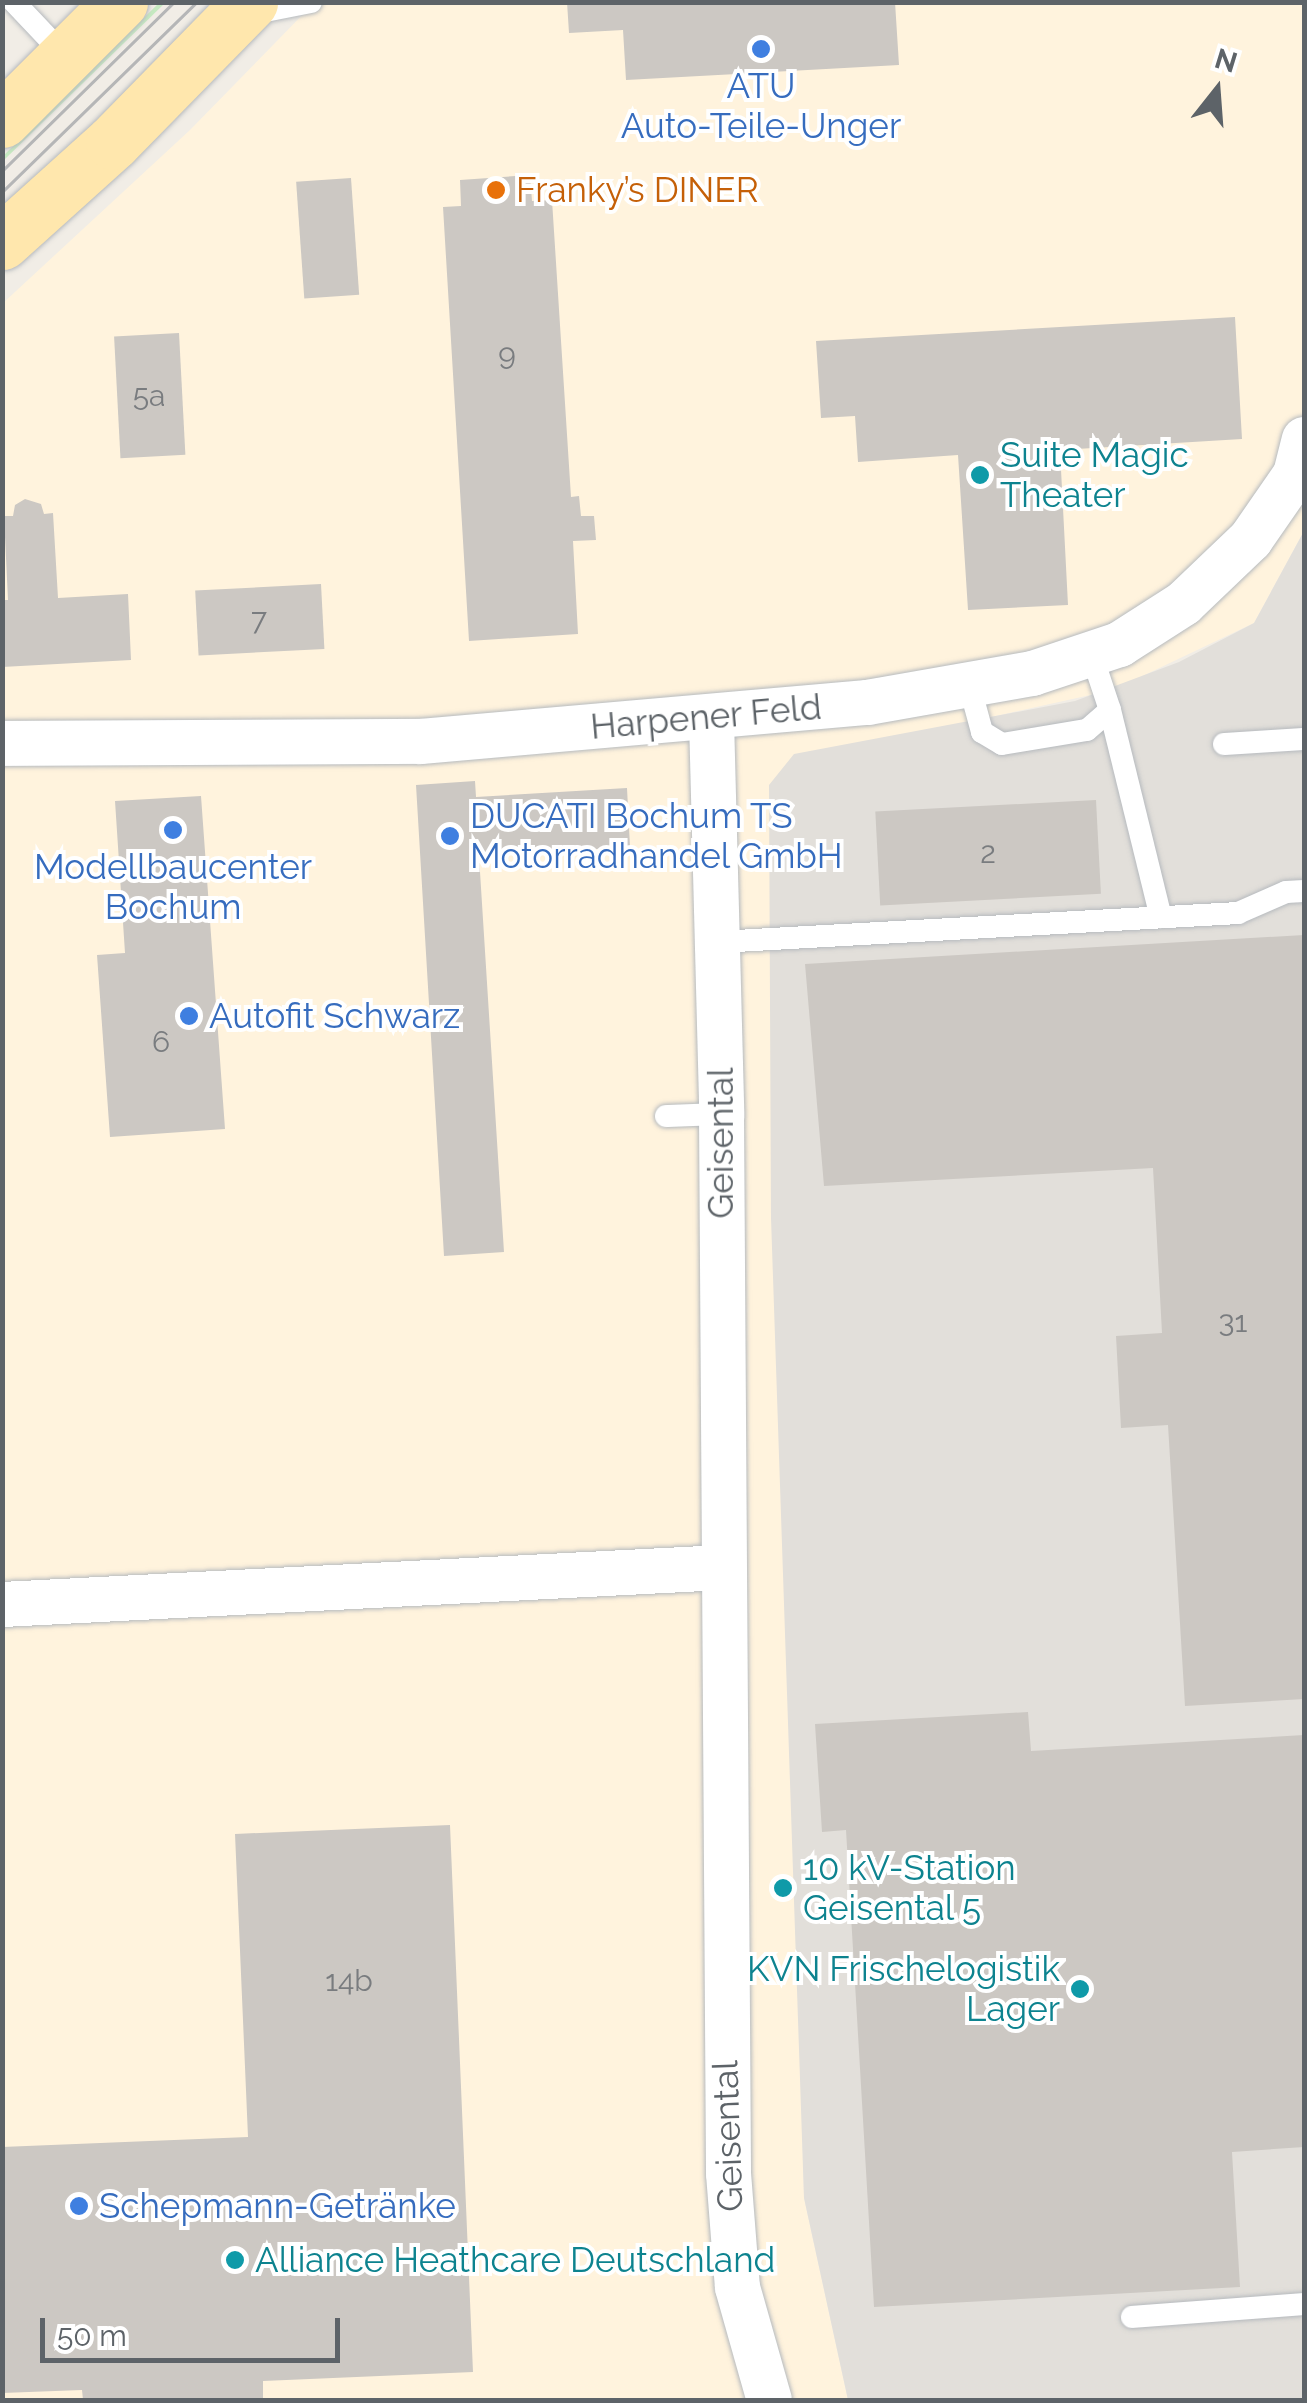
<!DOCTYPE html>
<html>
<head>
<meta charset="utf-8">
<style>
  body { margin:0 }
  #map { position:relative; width:1307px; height:2403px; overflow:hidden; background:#f1ede6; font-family:Raleway,sans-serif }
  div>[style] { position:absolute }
  .commercial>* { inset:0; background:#fff3dd }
  .industrial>* { inset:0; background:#e2dfda }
  .green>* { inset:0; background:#c6eac1 }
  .building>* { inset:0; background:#ccc8c3; transform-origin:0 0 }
  .roads { filter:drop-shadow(0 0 2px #b6babe) drop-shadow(0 0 2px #b6babe) }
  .service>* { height:22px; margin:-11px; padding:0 11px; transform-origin:11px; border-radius:11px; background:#fff }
  .minor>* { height:45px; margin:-22.5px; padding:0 22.5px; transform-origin:22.5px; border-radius:22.5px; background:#fff }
  .primary>* { height:55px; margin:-27.5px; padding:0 27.5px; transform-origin:27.5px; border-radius:27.5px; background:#ffe7ad }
  .tram>* { height:2.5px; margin:-1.25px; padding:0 1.25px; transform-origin:1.25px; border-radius:1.25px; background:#b5b6b7 }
  .dots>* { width:28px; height:28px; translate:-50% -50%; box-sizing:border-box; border:5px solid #fff; border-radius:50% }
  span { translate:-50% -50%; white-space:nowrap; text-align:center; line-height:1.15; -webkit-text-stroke:8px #fff; paint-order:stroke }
  .number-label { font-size:30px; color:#797c7f }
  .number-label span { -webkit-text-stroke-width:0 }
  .shop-label { font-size:35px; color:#366cbe }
  .left { translate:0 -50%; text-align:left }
  .food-label { font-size:35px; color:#c56008 }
  .culture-label { font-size:35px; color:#0d838f }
  .right { translate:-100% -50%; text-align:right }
  .street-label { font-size:35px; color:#5d6368 }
  .frame { position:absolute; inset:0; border:5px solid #5d6368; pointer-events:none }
  .north { position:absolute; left:1167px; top:40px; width:100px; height:100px; -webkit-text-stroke:8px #fff; paint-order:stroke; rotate:17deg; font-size:28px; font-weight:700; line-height:40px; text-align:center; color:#5d6368 }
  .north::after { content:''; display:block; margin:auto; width:35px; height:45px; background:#5d6368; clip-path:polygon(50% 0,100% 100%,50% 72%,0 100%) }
  .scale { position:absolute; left:40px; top:2318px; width:300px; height:45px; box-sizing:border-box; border:5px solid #5d6368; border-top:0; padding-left:12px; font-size:30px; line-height:35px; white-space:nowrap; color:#5d6368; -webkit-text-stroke:8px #fff; paint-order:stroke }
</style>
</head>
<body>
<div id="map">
  <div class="commercial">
    <i style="clip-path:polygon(314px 3px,1304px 3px,1304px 531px,1254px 623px,1113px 690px,960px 724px,797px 1904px,804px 2198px,848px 2400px,3px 2400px,2px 304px,190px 130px)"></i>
  </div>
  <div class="industrial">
    <i style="clip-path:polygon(1304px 531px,1304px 2400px,848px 2400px,804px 2198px,771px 1218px,769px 785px,794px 754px,1075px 701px,1179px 662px,1254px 623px)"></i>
  </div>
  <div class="green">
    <i style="clip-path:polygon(159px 3px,165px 3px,3px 161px,3px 156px)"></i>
  </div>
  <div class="building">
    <i style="clip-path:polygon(567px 2px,895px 2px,899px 65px,626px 80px,623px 30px,569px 33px)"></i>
    <i style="clip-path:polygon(530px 175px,532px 201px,552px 200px,571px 497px,579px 496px,581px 516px,594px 516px,596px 540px,573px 541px,578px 634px,469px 641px,443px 207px,461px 206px,460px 180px)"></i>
    <i style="left:351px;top:178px;width:117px;height:55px;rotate:86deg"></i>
    <i style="clip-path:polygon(1235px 317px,1242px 439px,1060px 450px,1068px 605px,968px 610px,958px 455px,858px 462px,855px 416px,821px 418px,816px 341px)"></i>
    <i style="left:179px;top:333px;width:122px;height:65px;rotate:87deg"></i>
    <i style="clip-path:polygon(25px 499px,41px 504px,44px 514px,53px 513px,58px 598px,128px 594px,131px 660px,2px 667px,2px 600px,8px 600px,4px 516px,13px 516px,15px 505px)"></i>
    <i style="left:321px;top:584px;width:65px;height:126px;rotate:87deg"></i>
    <i style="clip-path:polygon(475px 781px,476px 797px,627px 788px,630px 847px,479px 856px,504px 1252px,444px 1256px,416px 785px)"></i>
    <i style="clip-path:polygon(201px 796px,225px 1129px,110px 1137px,97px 955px,125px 953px,115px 801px)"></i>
    <i style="left:1096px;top:800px;width:94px;height:221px;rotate:87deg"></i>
    <i style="clip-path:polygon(1304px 935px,1304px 1699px,1185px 1706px,1168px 1425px,1121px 1428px,1116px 1336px,1162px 1333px,1153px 1168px,824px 1186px,805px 964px)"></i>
    <i style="clip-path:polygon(1028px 1712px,1031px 1751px,1304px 1735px,1304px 2147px,1232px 2152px,1240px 2287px,874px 2307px,846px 1830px,822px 1832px,815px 1724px)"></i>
    <i style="clip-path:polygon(450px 1825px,473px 2372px,263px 2381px,263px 2400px,83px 2400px,82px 2390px,2px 2393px,2px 2147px,248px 2137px,235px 1834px)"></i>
    <i style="left:778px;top:1878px;width:9px;height:19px"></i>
  </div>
  <div class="roads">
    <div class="service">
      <i style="left:14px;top:2px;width:74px;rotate:46.6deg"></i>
      <i style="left:250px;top:14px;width:62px;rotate:-11.1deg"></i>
      <i style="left:969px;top:684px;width:50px;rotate:74.8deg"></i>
      <i style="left:982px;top:732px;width:23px;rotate:31deg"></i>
      <i style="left:1002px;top:744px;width:86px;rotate:-9.4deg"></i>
      <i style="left:1087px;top:730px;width:30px;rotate:-41deg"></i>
      <i style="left:1110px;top:710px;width:60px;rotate:-108.4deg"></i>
      <i style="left:1110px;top:710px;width:213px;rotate:76.2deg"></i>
      <i style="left:1224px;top:744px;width:80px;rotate:-3.6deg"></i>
      <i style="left:718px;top:942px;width:521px;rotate:-3.19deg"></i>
      <i style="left:1238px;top:913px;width:52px;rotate:-23.6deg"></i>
      <i style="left:1286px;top:892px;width:18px;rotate:-3deg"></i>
      <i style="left:666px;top:1116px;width:55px;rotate:-2.1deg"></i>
      <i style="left:1132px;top:2317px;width:172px;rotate:-4.3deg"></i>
    </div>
    <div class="minor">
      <i style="left:711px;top:719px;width:395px;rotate:88.5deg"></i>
      <i style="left:721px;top:1114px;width:1059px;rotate:89.62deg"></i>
      <i style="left:728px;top:2173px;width:114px;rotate:85.5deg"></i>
      <i style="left:737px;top:2287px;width:117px;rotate:74.2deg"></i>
      <i style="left:2px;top:743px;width:418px;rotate:-0.3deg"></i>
      <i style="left:420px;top:741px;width:449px;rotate:-5deg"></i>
      <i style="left:867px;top:702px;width:168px;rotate:-10deg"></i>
      <i style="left:1032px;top:673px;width:92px;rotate:-18.4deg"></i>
      <i style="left:1119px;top:644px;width:76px;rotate:-32.6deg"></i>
      <i style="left:1183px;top:603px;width:93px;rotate:-43.7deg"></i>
      <i style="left:1250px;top:539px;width:79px;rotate:-55.3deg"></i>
      <i style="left:1295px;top:474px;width:36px;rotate:-76deg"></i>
      <i style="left:2px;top:1604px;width:722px;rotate:-2.94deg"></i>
    </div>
    <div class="primary">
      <i style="left:2px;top:120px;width:167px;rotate:-45deg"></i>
      <i style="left:2px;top:242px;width:149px;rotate:-42deg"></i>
      <i style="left:113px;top:142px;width:196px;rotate:-45.6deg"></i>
    </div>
  </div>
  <div class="tram">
    <i style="left:2px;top:171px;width:241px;rotate:-44.5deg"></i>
    <i style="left:2px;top:192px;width:272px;rotate:-44.3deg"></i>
  </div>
  <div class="dots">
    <i style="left:761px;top:49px;background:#3f7fe0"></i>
    <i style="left:496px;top:190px;background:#e8710a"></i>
    <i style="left:980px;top:475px;background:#0f9aa8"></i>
    <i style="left:173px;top:830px;background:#3f7fe0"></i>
    <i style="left:450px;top:836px;background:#3f7fe0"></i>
    <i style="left:189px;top:1016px;background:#3f7fe0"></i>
    <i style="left:783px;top:1888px;background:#0f9aa8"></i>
    <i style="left:1080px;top:1989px;background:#0f9aa8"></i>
    <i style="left:79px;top:2206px;background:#3f7fe0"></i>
    <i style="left:235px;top:2260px;background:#0f9aa8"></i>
  </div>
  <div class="number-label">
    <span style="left:507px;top:354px">9</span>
    <span style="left:149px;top:396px">5a</span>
    <span style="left:259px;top:620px">7</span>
    <span style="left:988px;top:853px">2</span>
    <span style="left:161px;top:1042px">6</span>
    <span style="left:1233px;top:1322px">31</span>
    <span style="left:349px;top:1981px">14b</span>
  </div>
  <div class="shop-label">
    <span style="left:761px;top:106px">ATU<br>Auto-Teile-Unger</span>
    <span class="left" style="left:470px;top:836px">DUCATI Bochum TS<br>Motorradhandel GmbH</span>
    <span style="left:173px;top:887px">Modellbaucenter<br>Bochum</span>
    <span class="left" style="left:209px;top:1016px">Autofit Schwarz</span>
    <span class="left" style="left:99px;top:2206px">Schepmann-Getränke</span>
  </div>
  <div class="food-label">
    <span class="left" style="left:516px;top:190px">Franky’s DINER</span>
  </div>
  <div class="culture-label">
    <span class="left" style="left:1000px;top:475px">Suite Magic<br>Theater</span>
    <span class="left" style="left:803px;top:1888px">10 kV-Station<br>Geisental 5</span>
    <span class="right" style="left:1060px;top:1989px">KVN Frischelogistik<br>Lager</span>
    <span class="left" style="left:255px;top:2260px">Alliance Heathcare Deutschland</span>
  </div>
  <div class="street-label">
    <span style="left:706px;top:717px;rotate:-5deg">Harpener Feld</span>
    <span style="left:721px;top:1143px;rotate:-90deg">Geisental</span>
    <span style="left:728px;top:2136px;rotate:-92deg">Geisental</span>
  </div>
  <div class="frame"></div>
  <div class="north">N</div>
  <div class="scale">50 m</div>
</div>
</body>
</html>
